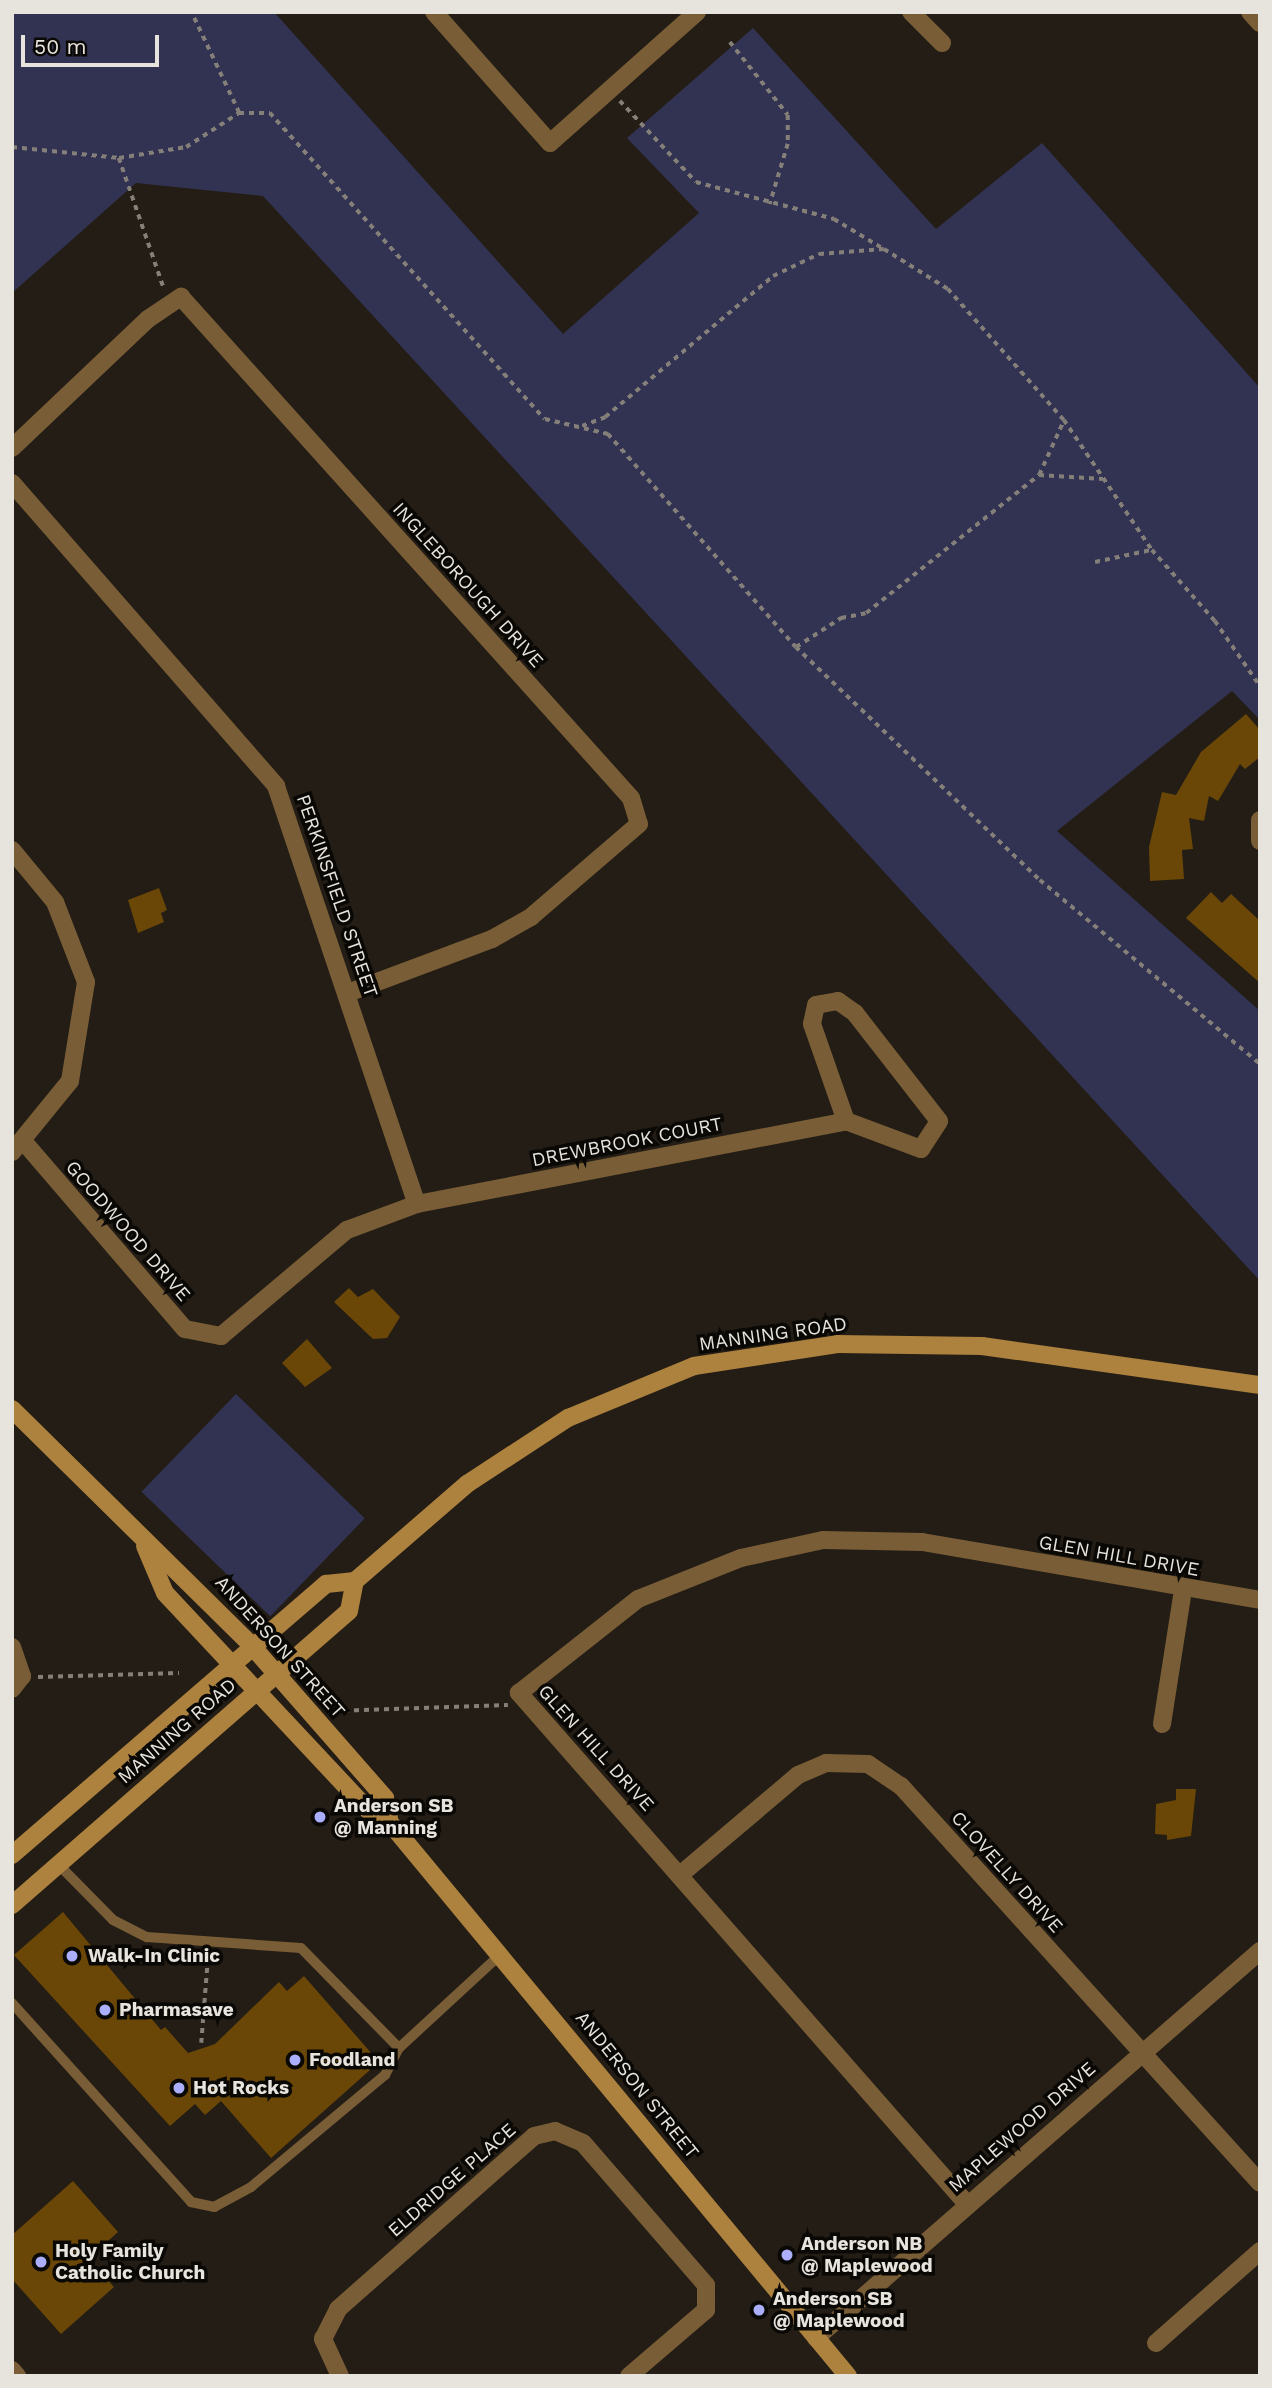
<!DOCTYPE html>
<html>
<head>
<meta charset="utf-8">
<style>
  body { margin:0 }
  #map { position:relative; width:1272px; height:2388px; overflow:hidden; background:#231d15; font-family:"Work Sans",sans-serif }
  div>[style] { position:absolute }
  .green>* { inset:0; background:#323353; transform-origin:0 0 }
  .building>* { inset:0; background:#6b4707 }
  .path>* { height:3.5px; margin-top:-1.75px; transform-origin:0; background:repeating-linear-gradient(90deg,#847f78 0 5px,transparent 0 10px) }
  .service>* { height:10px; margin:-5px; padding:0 5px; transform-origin:5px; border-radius:5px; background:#795d36 }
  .minor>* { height:18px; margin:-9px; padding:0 9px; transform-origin:9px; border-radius:9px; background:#795d36 }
  .secondary>* { height:18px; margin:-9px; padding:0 9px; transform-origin:9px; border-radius:9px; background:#ad813e }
  .dots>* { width:19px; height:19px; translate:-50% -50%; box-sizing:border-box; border:4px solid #0a0805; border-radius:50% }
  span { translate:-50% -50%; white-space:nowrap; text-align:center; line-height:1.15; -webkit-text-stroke:7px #0a0805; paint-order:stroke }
  .street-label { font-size:19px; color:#e7e3dd }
  .poi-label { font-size:19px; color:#e7e3dd; font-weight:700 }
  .left { translate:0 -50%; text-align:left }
  .frame { position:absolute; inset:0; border:14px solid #e7e3dd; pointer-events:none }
  .scale { position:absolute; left:21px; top:35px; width:138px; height:32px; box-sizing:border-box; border:4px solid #e7e3dd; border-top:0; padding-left:9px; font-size:21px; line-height:24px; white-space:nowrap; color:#e7e3dd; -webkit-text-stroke:5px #0a0805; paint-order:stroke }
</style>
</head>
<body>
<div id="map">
  <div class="green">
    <i style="clip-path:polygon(12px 12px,274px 12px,563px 334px,699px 213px,627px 138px,753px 28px,936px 229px,1042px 143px,1260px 388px,1260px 720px,1232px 691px,1057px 831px,1260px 1011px,1260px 1281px,263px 196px,136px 183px,12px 293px)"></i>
    <i style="left:236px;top:1394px;width:179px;height:136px;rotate:44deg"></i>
  </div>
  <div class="building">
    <i style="clip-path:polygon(1246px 714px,1260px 730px,1260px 757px,1245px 769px,1240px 764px,1218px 801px,1209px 796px,1204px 821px,1189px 818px,1193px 849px,1182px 850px,1184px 879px,1150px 881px,1149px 847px,1162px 792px,1176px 795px,1201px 752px)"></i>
    <i style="clip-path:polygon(159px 888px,167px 910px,161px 913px,164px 922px,138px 933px,128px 900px)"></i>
    <i style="clip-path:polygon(1211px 892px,1222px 903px,1231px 894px,1260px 921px,1260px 983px,1186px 918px)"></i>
    <i style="clip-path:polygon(349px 1288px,358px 1297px,373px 1289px,400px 1317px,387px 1338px,373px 1339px,334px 1302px)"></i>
    <i style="clip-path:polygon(307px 1339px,332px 1368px,305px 1387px,282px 1363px)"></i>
    <i style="clip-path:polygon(1176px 1789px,1196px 1789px,1191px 1836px,1167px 1840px,1167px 1835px,1155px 1834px,1156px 1804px,1176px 1800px)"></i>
    <i style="clip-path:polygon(63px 1912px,161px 2030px,165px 2027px,188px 2053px,215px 2044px,279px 1982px,287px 1991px,304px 1976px,379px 2062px,271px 2158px,221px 2101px,205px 2115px,195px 2104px,170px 2126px,14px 1955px)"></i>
    <i style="clip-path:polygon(73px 2181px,118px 2232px,88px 2259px,114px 2287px,61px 2334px,12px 2279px,12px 2235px)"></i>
  </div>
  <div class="path">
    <i style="left:730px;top:42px;width:93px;rotate:51.5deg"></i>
    <i style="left:788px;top:115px;width:29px;rotate:90deg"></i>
    <i style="left:788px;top:144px;width:63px;rotate:106.7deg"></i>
    <i style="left:620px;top:101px;width:111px;rotate:46.8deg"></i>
    <i style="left:696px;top:182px;width:143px;rotate:15deg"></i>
    <i style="left:834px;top:219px;width:56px;rotate:31.1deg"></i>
    <i style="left:239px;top:113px;width:31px"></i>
    <i style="left:270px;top:113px;width:411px;rotate:48.1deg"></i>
    <i style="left:545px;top:419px;width:65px;rotate:13.4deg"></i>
    <i style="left:608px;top:434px;width:284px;rotate:48.6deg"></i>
    <i style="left:796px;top:647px;width:337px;rotate:43.7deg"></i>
    <i style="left:1040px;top:880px;width:287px;rotate:39.9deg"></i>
    <i style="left:12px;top:147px;width:108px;rotate:5.9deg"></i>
    <i style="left:119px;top:158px;width:68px;rotate:-9.3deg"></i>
    <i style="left:186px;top:147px;width:63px;rotate:-32.7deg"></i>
    <i style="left:239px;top:113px;width:112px;rotate:-115.4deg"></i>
    <i style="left:119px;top:158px;width:139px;rotate:71deg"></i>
    <i style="left:582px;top:426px;width:25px;rotate:-21deg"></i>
    <i style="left:605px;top:417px;width:219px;rotate:-40deg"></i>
    <i style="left:773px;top:276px;width:51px;rotate:-25.6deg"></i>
    <i style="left:819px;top:254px;width:65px;rotate:-4.4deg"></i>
    <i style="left:884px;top:249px;width:75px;rotate:32deg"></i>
    <i style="left:948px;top:289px;width:175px;rotate:48.5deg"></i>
    <i style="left:1064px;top:420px;width:157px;rotate:55.9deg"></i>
    <i style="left:1152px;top:550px;width:95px;rotate:48.4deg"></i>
    <i style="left:1215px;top:621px;width:79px;rotate:55.3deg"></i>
    <i style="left:1039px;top:475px;width:60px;rotate:-65.6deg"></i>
    <i style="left:1095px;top:562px;width:57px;rotate:-12.1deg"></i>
    <i style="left:796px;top:647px;width:54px;rotate:-32.8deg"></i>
    <i style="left:841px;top:618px;width:25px;rotate:-11deg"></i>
    <i style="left:866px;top:613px;width:221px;rotate:-38.6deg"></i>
    <i style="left:1039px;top:475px;width:64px;rotate:3.6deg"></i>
    <i style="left:38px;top:1677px;width:141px;rotate:-1.6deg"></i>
    <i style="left:334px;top:1711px;width:174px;rotate:-2deg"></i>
    <i style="left:201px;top:2043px;width:88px;rotate:-85.5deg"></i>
  </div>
  <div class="service">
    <i style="left:57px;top:1863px;width:80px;rotate:45.5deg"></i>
    <i style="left:113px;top:1920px;width:38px;rotate:27deg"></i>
    <i style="left:147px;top:1937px;width:154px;rotate:4.1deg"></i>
    <i style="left:301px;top:1948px;width:140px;rotate:45.6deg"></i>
    <i style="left:399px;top:2048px;width:140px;rotate:-42.7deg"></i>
    <i style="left:12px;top:2003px;width:268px;rotate:48deg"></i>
    <i style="left:191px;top:2202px;width:24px;rotate:12deg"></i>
    <i style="left:214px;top:2207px;width:42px;rotate:-28.4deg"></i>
    <i style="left:251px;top:2187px;width:175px;rotate:-39.9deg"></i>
    <i style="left:385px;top:2075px;width:30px;rotate:-63deg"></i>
  </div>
  <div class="minor">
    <i style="left:434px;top:12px;width:175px;rotate:48.5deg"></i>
    <i style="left:550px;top:143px;width:197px;rotate:-41.7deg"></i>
    <i style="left:911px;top:12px;width:44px;rotate:45deg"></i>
    <i style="left:1250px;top:12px;width:15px;rotate:48deg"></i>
    <i style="left:12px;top:448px;width:187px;rotate:-43.5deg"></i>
    <i style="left:148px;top:319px;width:40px;rotate:-34deg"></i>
    <i style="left:181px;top:297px;width:673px;rotate:48.07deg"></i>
    <i style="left:631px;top:798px;width:27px;rotate:73deg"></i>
    <i style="left:639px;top:824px;width:143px;rotate:139.3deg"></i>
    <i style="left:531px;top:917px;width:45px;rotate:150.6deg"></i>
    <i style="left:492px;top:939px;width:152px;rotate:159.5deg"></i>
    <i style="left:12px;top:483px;width:402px;rotate:48.9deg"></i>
    <i style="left:276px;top:786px;width:441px;rotate:71.4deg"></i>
    <i style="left:1260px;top:820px;width:21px;rotate:90deg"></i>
    <i style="left:12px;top:850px;width:67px;rotate:50.4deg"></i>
    <i style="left:55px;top:902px;width:86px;rotate:68.8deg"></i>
    <i style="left:86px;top:982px;width:100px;rotate:99.2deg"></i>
    <i style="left:70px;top:1081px;width:92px;rotate:129.2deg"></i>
    <i style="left:24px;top:1142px;width:247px;rotate:49.3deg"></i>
    <i style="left:185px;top:1329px;width:37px;rotate:11deg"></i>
    <i style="left:221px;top:1336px;width:165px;rotate:-40.1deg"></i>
    <i style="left:347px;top:1230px;width:75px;rotate:-20.4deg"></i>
    <i style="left:417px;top:1204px;width:437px;rotate:-10.9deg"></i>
    <i style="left:846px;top:1121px;width:80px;rotate:20.5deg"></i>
    <i style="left:921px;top:1149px;width:33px;rotate:-57deg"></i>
    <i style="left:939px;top:1121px;width:137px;rotate:-127.9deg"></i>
    <i style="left:855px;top:1013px;width:21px;rotate:-145deg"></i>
    <i style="left:838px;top:1001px;width:22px;rotate:170deg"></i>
    <i style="left:816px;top:1005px;width:19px;rotate:102deg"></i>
    <i style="left:812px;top:1024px;width:103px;rotate:70.7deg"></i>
    <i style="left:12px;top:1647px;width:31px;rotate:71deg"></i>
    <i style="left:22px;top:1676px;width:16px;rotate:128deg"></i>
    <i style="left:1162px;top:1724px;width:136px;rotate:-81.1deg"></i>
    <i style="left:681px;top:1874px;width:153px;rotate:-40.2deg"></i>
    <i style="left:798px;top:1775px;width:30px;rotate:-23deg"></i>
    <i style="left:826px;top:1763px;width:42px;rotate:1.4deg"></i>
    <i style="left:868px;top:1764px;width:40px;rotate:34deg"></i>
    <i style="left:901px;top:1786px;width:535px;rotate:47.88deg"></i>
    <i style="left:967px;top:2204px;width:680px;rotate:-131.24deg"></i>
    <i style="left:519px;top:1693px;width:152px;rotate:-38.3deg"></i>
    <i style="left:638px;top:1599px;width:111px;rotate:-21.7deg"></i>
    <i style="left:741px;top:1558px;width:84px;rotate:-12.4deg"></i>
    <i style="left:823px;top:1540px;width:99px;rotate:1.2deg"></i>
    <i style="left:922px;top:1542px;width:343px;rotate:9.7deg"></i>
    <i style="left:816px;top:2338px;width:589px;rotate:-41.08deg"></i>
    <i style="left:1156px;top:2343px;width:139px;rotate:-41.5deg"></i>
    <i style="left:12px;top:2370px;width:8px;rotate:50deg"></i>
    <i style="left:340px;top:2376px;width:41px;rotate:-114.7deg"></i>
    <i style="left:323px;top:2339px;width:34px;rotate:-63deg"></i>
    <i style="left:338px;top:2309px;width:261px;rotate:-41.4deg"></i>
    <i style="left:534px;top:2136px;width:22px;rotate:-13deg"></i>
    <i style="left:555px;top:2131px;width:30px;rotate:23deg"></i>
    <i style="left:583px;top:2143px;width:188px;rotate:49.1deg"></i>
    <i style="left:706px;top:2285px;width:25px;rotate:90deg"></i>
    <i style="left:706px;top:2310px;width:101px;rotate:139.4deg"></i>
  </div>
  <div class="secondary">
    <i style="left:12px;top:1409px;width:337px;rotate:44.6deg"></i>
    <i style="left:252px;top:1646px;width:202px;rotate:48.8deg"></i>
    <i style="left:385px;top:1798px;width:25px;rotate:79deg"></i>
    <i style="left:145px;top:1546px;width:51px;rotate:66.9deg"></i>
    <i style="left:165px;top:1593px;width:299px;rotate:46.9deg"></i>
    <i style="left:369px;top:1811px;width:24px;rotate:30deg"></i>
    <i style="left:390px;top:1823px;width:718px;rotate:50.37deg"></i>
    <i style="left:12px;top:1855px;width:415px;rotate:-40.8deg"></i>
    <i style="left:326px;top:1584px;width:29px;rotate:-6deg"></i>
    <i style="left:355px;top:1581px;width:148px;rotate:-40.9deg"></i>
    <i style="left:467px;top:1484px;width:121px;rotate:-33.2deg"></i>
    <i style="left:568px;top:1418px;width:136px;rotate:-22.4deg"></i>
    <i style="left:694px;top:1366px;width:145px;rotate:-8.7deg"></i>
    <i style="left:837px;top:1344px;width:145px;rotate:0.8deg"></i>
    <i style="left:982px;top:1346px;width:281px;rotate:8deg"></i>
    <i style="left:12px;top:1905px;width:447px;rotate:-41.1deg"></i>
    <i style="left:349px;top:1611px;width:31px;rotate:-79deg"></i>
  </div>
  <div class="dots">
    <i style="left:320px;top:1817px;background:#abaffb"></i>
    <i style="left:72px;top:1956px;background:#abaffb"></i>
    <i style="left:105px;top:2010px;background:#abaffb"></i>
    <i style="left:295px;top:2060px;background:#abaffb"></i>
    <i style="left:179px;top:2088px;background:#abaffb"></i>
    <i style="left:787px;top:2255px;background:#abaffb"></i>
    <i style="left:41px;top:2262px;background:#abaffb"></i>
    <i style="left:759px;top:2310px;background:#abaffb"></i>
  </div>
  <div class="street-label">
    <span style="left:468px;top:585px;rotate:48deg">INGLEBOROUGH DRIVE</span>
    <span style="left:337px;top:896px;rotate:71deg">PERKINSFIELD STREET</span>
    <span style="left:627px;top:1142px;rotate:-11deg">DREWBROOK COURT</span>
    <span style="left:128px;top:1231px;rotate:49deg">GOODWOOD DRIVE</span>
    <span style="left:773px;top:1334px;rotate:-8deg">MANNING ROAD</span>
    <span style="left:1119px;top:1556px;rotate:10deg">GLEN HILL DRIVE</span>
    <span style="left:280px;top:1647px;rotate:48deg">ANDERSON STREET</span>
    <span style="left:177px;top:1731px;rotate:-41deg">MANNING ROAD</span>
    <span style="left:596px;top:1748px;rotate:48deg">GLEN HILL DRIVE</span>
    <span style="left:1007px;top:1872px;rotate:48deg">CLOVELLY DRIVE</span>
    <span style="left:637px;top:2085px;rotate:51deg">ANDERSON STREET</span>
    <span style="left:1022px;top:2127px;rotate:-41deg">MAPLEWOOD DRIVE</span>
    <span style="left:452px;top:2180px;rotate:-41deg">ELDRIDGE PLACE</span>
  </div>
  <div class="poi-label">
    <span class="left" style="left:334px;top:1817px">Anderson SB<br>@ Manning</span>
    <span class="left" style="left:88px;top:1956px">Walk-In Clinic</span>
    <span class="left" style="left:119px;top:2010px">Pharmasave</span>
    <span class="left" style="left:309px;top:2060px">Foodland</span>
    <span class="left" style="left:193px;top:2088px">Hot Rocks</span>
    <span class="left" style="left:801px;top:2255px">Anderson NB<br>@ Maplewood</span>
    <span class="left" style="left:55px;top:2262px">Holy Family<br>Catholic Church</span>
    <span class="left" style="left:773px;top:2310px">Anderson SB<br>@ Maplewood</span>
  </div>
  <div class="frame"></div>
  <div class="scale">50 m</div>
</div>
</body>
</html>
